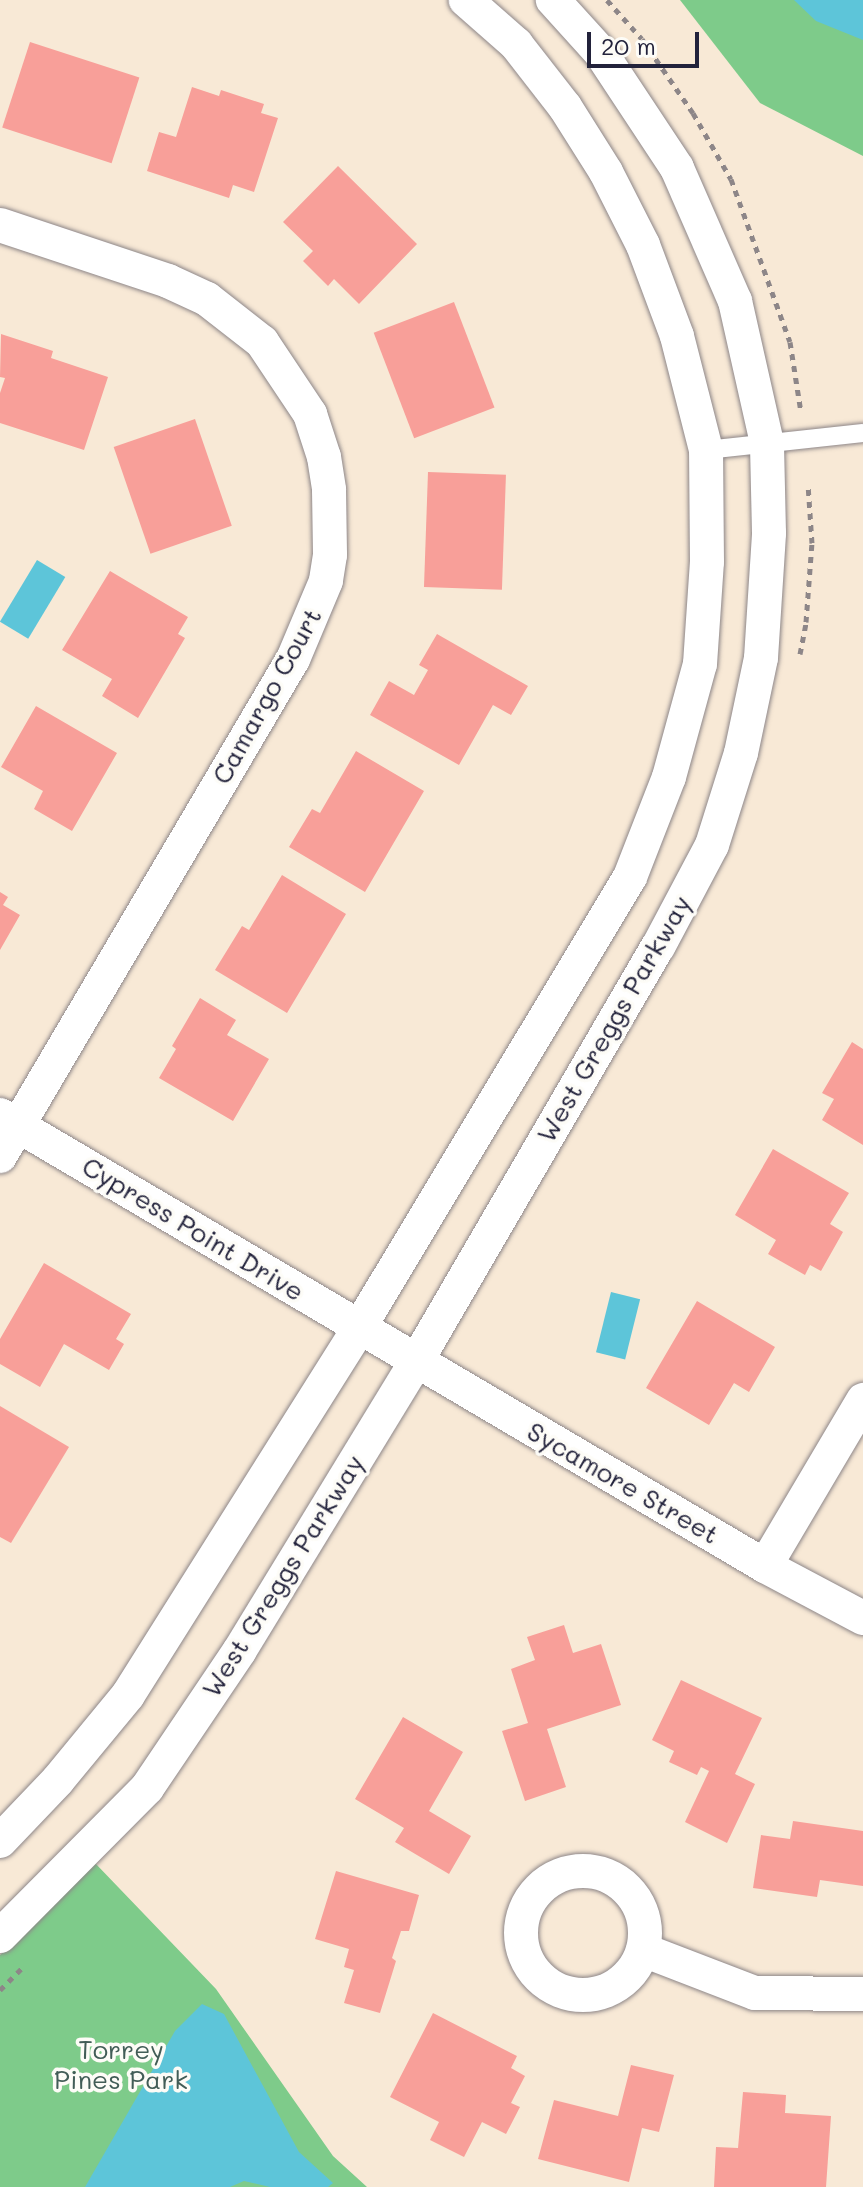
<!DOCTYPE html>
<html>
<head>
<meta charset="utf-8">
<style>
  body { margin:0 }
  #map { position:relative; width:863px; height:2187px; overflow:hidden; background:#f8e9d6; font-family:Mali,sans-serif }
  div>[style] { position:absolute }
  .green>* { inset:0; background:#7ecb8a }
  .water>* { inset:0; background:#5dc5d9; transform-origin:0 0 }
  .building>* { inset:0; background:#f89f99; transform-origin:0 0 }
  .path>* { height:5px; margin-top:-2.5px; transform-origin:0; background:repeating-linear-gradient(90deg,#8d8688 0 6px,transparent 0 12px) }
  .roads { filter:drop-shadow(0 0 2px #8d8688) drop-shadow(0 0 2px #8d8688) }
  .lane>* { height:18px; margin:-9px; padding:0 9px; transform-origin:9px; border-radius:9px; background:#fff }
  .street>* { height:34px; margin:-17px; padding:0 17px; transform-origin:17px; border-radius:17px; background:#fff }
  .street>.ring { margin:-17px; padding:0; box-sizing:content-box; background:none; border:34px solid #fff; border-radius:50% }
  span { translate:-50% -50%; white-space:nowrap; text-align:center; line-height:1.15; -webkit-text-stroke:7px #fdfcf7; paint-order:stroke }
  .street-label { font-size:26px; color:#22223b }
  .park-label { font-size:26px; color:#425d57 }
  .scale { position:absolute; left:587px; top:32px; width:112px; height:36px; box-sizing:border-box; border:4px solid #22223b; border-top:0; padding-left:10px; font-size:24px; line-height:28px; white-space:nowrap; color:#22223b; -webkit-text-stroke:6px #fdfcf7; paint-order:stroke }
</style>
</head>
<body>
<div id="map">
  <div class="green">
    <i style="clip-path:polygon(680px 0,863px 0,863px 156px,760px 103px)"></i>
    <i style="clip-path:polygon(95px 1863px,216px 1989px,333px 2156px,367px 2187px,0 2187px,0 1955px)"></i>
  </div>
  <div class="water">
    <i style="clip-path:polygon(794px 0,863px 0,863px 40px,816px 21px)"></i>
    <i style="left:37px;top:560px;width:33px;height:72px;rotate:31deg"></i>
    <i style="left:611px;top:1292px;width:30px;height:62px;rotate:14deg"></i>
    <i style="clip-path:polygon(202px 2004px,224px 2014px,299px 2152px,333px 2183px,328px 2187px,270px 2187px,244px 2181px,230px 2187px,85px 2187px,175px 2031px)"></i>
  </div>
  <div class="building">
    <i style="left:30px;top:42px;width:115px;height:90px;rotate:18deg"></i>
    <i style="clip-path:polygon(192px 87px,219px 96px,221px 90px,264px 104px,261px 113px,278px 118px,254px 192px,233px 185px,229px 198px,147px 171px,159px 132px,176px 137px)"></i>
    <i style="clip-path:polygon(338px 166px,417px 244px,359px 304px,334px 279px,328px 286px,303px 261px,313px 251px,283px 222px)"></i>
    <i style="left:454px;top:302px;width:113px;height:86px;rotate:69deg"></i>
    <i style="clip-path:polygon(1px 334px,53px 351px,51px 358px,108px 377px,84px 450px,0 423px,0 393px,5px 378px,0 377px)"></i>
    <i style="left:195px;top:419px;width:113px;height:86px;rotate:71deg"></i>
    <i style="left:428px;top:472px;width:78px;height:115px;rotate:2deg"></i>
    <i style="clip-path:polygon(110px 571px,188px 617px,178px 634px,185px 638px,138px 718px,102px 696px,112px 679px,62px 650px)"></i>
    <i style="clip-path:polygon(437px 634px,528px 686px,511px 715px,493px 705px,459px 765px,370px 715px,389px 681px,414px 695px,428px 670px,419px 665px)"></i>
    <i style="clip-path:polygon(36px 706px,117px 753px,72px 831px,34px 809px,43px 791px,1px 767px)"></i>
    <i style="clip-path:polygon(356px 751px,424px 791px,365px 892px,289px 847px,312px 809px,320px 813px)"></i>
    <i style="clip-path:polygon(282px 875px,346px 914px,287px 1013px,215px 970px,242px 926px,249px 930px)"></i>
    <i style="clip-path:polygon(0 892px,8px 897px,3px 905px,20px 915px,0 950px)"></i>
    <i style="clip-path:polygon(200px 998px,236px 1020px,227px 1035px,269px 1059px,233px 1121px,159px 1078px,176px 1049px,172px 1046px)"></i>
    <i style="clip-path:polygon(852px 1042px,863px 1049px,863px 1145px,822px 1120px,834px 1099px,822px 1093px)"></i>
    <i style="clip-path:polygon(773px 1149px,849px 1193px,830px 1224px,843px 1232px,821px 1271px,810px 1265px,805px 1275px,768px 1254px,776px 1240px,735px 1215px)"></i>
    <i style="clip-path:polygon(44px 1263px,131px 1314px,116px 1339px,124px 1344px,109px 1370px,64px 1344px,40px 1387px,0 1364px,0 1339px)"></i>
    <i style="clip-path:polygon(697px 1301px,775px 1347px,749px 1392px,734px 1383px,709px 1425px,646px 1388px)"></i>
    <i style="clip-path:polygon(0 1406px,69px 1447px,11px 1543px,0 1537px)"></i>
    <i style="clip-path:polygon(564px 1625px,573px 1653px,601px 1644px,621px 1705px,547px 1729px,566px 1787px,525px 1801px,502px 1731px,528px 1723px,511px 1669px,535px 1660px,527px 1637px)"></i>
    <i style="clip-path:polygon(681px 1680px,762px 1718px,735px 1774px,755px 1784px,727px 1843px,685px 1822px,709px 1771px,701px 1767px,697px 1775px,669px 1762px,674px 1751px,652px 1740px)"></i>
    <i style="clip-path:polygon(403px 1717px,463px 1752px,429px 1811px,471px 1836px,449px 1874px,395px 1842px,404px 1828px,355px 1799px)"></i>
    <i style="clip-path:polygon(793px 1821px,863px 1831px,863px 1886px,820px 1880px,817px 1897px,753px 1888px,761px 1835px,790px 1839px)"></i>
    <i style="clip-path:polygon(336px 1871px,419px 1895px,409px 1931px,401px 1931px,392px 1958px,396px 1961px,380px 2013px,344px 2003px,354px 1970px,344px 1967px,349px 1949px,315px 1939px)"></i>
    <i style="clip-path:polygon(433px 2013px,517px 2056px,511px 2068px,525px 2076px,511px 2103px,520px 2107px,506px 2134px,482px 2122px,464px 2157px,430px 2140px,439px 2122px,390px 2097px)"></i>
    <i style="clip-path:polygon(631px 2065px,674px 2075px,659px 2132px,642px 2128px,629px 2182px,538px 2159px,554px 2100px,618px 2116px)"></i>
    <i style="clip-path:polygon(743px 2092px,786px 2095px,785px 2113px,831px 2116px,826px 2187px,714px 2187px,716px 2147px,738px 2148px)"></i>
  </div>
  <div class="path">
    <i style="left:607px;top:0;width:52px;rotate:48.1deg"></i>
    <i style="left:642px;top:39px;width:90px;rotate:55.4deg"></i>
    <i style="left:693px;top:113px;width:76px;rotate:60.1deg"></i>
    <i style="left:731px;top:179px;width:173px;rotate:70.1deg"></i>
    <i style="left:790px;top:342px;width:71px;rotate:81.1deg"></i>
    <i style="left:800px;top:654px;width:33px;rotate:-79deg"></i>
    <i style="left:806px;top:622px;width:79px;rotate:-85.7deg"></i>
    <i style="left:812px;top:543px;width:58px;rotate:-93.9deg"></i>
    <i style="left:0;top:1990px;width:35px;rotate:-45deg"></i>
  </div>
  <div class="roads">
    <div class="lane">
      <i style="left:706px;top:450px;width:158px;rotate:-6.2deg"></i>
    </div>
    <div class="street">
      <i style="left:0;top:225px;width:177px;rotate:18.4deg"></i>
      <i style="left:168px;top:281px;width:43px;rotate:24.8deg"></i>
      <i style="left:207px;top:299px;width:70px;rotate:38deg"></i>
      <i style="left:262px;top:342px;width:87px;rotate:56.3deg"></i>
      <i style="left:310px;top:414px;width:45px;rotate:72deg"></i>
      <i style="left:324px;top:457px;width:33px;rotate:81deg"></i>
      <i style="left:329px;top:490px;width:65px;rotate:89.1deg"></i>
      <i style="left:330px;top:555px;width:26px;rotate:99deg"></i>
      <i style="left:326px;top:581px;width:85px;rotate:112.9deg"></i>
      <i style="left:293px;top:659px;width:577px;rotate:120.52deg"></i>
      <i style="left:0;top:1115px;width:888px;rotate:30.52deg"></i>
      <i style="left:765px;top:1566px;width:111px;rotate:28deg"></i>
      <i style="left:765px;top:1566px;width:193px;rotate:-59.4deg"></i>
      <i style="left:0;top:1841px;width:84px;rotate:-46.4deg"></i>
      <i style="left:58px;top:1780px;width:110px;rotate:-50.5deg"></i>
      <i style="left:128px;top:1695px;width:434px;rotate:-57.8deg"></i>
      <i style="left:359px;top:1328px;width:526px;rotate:-59deg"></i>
      <i style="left:630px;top:877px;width:107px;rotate:-68.7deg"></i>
      <i style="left:669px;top:777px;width:117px;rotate:-74.7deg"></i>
      <i style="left:700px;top:664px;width:102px;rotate:-86.1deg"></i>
      <i style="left:707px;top:562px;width:112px;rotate:-90.5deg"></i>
      <i style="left:706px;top:450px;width:118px;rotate:-104.3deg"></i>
      <i style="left:677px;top:336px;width:97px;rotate:-110.5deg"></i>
      <i style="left:643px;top:245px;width:82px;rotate:-116.9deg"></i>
      <i style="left:606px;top:172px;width:77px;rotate:-122.2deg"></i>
      <i style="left:565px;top:107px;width:80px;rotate:-127.9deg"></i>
      <i style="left:516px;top:44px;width:67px;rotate:-138.7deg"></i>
      <i class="ring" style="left:521px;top:1871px;width:90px;height:90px"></i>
      <i style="left:0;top:1936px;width:209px;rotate:-45.2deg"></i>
      <i style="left:147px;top:1788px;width:166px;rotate:-56deg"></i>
      <i style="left:240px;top:1650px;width:338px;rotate:-58.6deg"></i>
      <i style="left:416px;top:1362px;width:480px;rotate:-59.8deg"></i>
      <i style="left:658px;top:947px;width:115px;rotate:-62.1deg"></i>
      <i style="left:712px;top:845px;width:96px;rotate:-72.5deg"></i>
      <i style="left:741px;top:753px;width:97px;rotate:-78.1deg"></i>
      <i style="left:761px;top:658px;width:125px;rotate:-86.3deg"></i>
      <i style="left:769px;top:533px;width:90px;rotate:-91.3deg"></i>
      <i style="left:767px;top:443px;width:146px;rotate:-102.7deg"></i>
      <i style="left:735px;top:301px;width:145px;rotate:-113.6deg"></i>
      <i style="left:677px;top:168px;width:138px;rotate:-123.5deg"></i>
      <i style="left:601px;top:53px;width:72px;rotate:-132.2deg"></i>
      <i style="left:643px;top:1950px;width:120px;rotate:21deg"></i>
      <i style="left:755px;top:1993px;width:108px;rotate:0.5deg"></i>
    </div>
  </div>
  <div class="street-label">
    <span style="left:267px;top:696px;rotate:-61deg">Camargo Court</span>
    <span style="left:614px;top:1019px;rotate:-60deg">West Greggs Parkway</span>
    <span style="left:193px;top:1229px;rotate:31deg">Cypress Point Drive</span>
    <span style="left:623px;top:1483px;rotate:30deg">Sycamore Street</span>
    <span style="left:283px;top:1576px;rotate:-58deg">West Greggs Parkway</span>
  </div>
  <div class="park-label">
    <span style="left:121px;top:2065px">Torrey<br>Pines Park</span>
  </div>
  <div class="scale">20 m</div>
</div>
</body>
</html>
